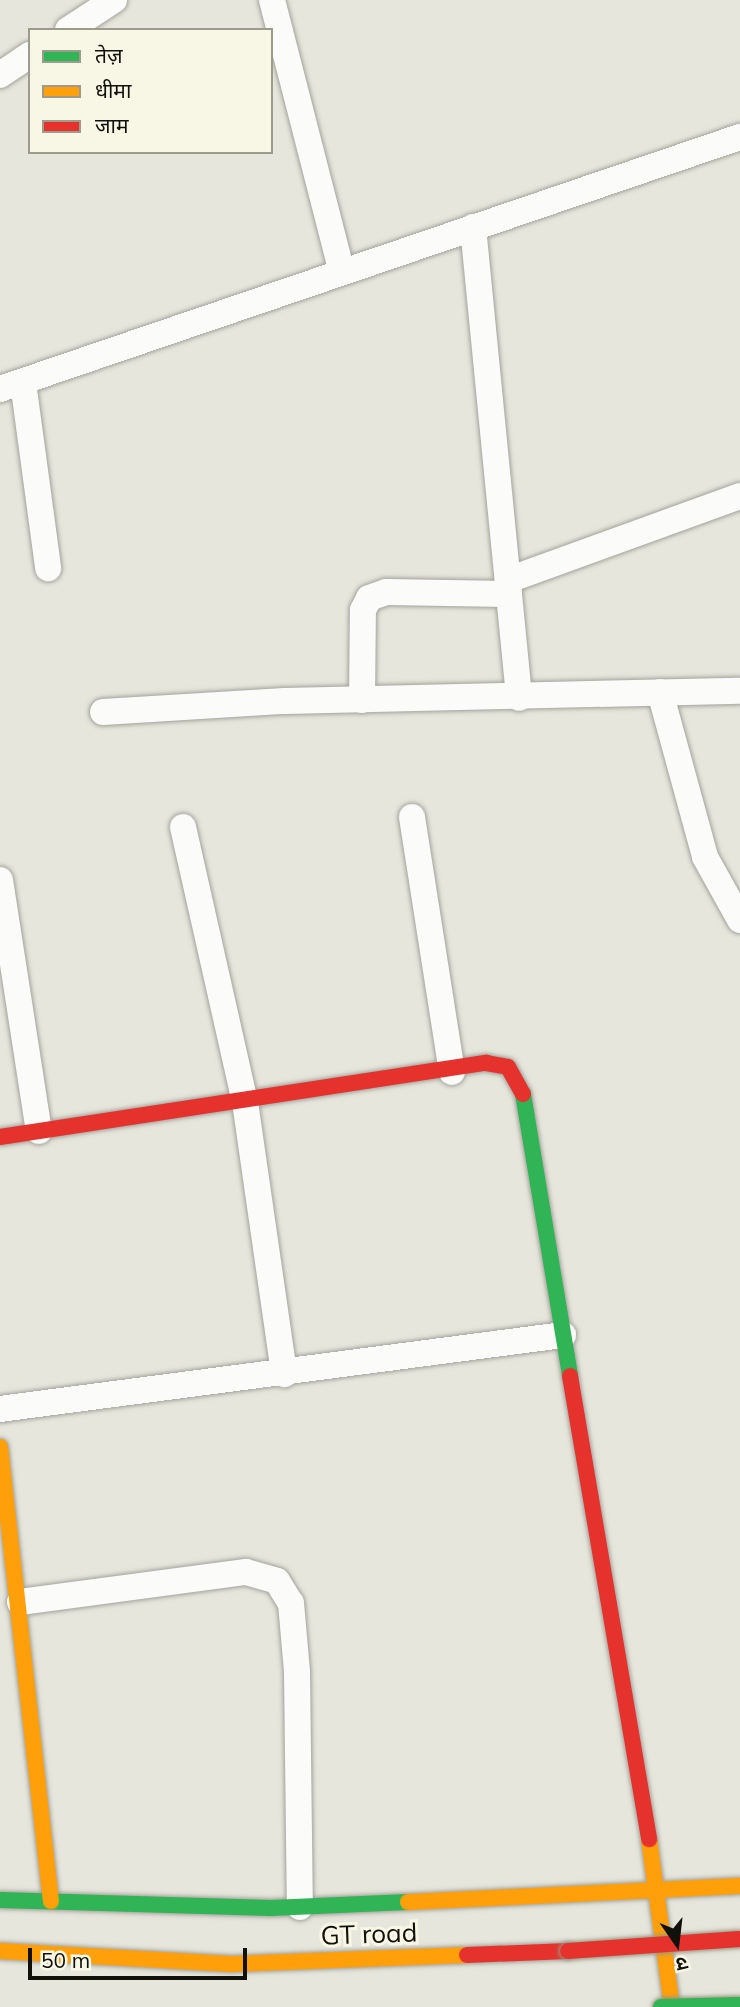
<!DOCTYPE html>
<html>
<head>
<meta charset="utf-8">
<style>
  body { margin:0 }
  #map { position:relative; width:740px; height:2007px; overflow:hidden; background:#e6e6dc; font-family:Mulish,"Noto Sans Devanagari",sans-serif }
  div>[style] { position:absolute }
  .roads { filter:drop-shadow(0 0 2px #a4a39c) drop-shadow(0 0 2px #a4a39c) }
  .street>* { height:26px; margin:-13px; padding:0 13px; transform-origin:13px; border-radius:13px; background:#fbfbfa }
  .fast>* { height:16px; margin:-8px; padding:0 8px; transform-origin:8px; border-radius:8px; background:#30b455 }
  .slow>* { height:16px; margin:-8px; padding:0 8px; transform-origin:8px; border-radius:8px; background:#ff9f0a }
  .jam>* { height:16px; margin:-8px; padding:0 8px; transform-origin:8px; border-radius:8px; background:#e5322d }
  .bridges { filter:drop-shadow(0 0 2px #999781) drop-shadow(0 0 2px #999781) }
  .fast-bridge>* { height:16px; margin:-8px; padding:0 8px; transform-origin:8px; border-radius:8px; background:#30b455 }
  .jam-bridge>* { height:16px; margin:-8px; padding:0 8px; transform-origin:8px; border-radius:8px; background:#e5322d }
  span { translate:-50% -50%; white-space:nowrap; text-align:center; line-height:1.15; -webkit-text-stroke:6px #f8f7e6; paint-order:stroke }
  .street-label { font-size:26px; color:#11110b }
  .legend { position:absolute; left:28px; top:28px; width:245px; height:126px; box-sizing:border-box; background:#f8f7e6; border:2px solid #9c9b8e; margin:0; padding:9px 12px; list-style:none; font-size:21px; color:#11110b }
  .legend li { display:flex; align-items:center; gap:14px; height:35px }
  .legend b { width:35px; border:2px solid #9c9b8e }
  .north { position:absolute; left:642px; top:1909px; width:70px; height:70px; -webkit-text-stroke:5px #f8f7e6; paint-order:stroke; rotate:166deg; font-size:19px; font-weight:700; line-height:28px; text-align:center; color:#11110b }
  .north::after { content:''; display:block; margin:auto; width:24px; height:32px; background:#11110b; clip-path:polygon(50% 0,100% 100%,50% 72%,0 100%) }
  .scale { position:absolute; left:28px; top:1948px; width:219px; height:32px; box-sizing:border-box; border:4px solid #11110b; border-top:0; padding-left:9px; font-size:21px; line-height:24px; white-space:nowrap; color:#11110b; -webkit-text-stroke:5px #f8f7e6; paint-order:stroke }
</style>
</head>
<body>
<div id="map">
  <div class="roads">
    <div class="street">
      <i style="left:272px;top:0;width:281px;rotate:75.6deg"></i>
      <i style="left:68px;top:30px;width:55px;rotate:-33.1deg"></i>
      <i style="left:0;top:75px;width:36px;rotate:-34deg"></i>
      <i style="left:473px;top:227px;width:473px;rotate:84.4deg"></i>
      <i style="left:23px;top:382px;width:188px;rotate:82.3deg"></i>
      <i style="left:0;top:389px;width:782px;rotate:-18.81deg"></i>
      <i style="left:508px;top:580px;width:247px;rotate:-19.9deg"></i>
      <i style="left:660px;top:692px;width:171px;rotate:74.7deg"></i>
      <i style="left:705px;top:857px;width:72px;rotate:60.9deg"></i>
      <i style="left:362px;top:700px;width:90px;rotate:-89.4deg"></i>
      <i style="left:363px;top:610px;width:13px;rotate:-63deg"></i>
      <i style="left:369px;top:598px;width:18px;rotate:-19deg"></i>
      <i style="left:386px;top:592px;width:123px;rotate:0.9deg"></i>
      <i style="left:103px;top:712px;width:182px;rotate:-3.5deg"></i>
      <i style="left:285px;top:701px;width:455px;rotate:-1.3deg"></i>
      <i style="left:412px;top:817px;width:258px;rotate:81.1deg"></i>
      <i style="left:183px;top:827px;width:282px;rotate:77.3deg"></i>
      <i style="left:245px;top:1102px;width:275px;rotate:81.8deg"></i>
      <i style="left:0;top:880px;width:254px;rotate:81.2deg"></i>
      <i style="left:0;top:1409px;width:568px;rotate:-7.49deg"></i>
      <i style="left:20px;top:1602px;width:228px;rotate:-7.6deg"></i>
      <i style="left:246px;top:1572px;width:32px;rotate:16deg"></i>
      <i style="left:277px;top:1581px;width:26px;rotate:58deg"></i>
      <i style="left:291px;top:1603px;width:69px;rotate:85deg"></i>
      <i style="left:297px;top:1672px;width:235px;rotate:89.3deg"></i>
    </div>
    <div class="fast">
      <i style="left:523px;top:1094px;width:286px;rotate:80.5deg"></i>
      <i style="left:0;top:1900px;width:271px;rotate:1.7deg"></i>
      <i style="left:271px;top:1908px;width:137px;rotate:-2.5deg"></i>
    </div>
    <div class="slow">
      <i style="left:0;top:1447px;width:457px;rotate:83.6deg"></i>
      <i style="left:649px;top:1839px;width:170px;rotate:82.2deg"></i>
      <i style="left:408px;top:1902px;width:332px;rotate:-2.8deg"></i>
      <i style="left:0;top:1951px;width:232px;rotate:3.2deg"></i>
      <i style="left:232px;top:1964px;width:235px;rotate:-2.2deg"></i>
    </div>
    <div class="jam">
      <i style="left:0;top:1137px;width:492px;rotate:-8.7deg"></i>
      <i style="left:486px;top:1063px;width:22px;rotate:10deg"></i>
      <i style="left:508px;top:1067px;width:31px;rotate:61deg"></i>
      <i style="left:570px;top:1376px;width:470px;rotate:80.3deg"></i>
      <i style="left:467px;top:1955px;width:101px;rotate:-2.3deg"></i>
    </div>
  </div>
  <div class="bridges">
    <div class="fast-bridge">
      <i style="left:661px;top:2007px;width:79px;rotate:-1.5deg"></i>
    </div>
    <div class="jam-bridge">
      <i style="left:568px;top:1951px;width:172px;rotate:-4deg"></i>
    </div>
  </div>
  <div class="street-label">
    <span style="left:369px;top:1934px;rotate:-2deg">GT road</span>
  </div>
  <ul class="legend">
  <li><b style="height:9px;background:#30b455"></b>तेज़</li>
  <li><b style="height:9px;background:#ff9f0a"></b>धीमा</li>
  <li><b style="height:9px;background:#e5322d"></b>जाम</li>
  </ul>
  <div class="north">उ</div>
  <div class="scale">50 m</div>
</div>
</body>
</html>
